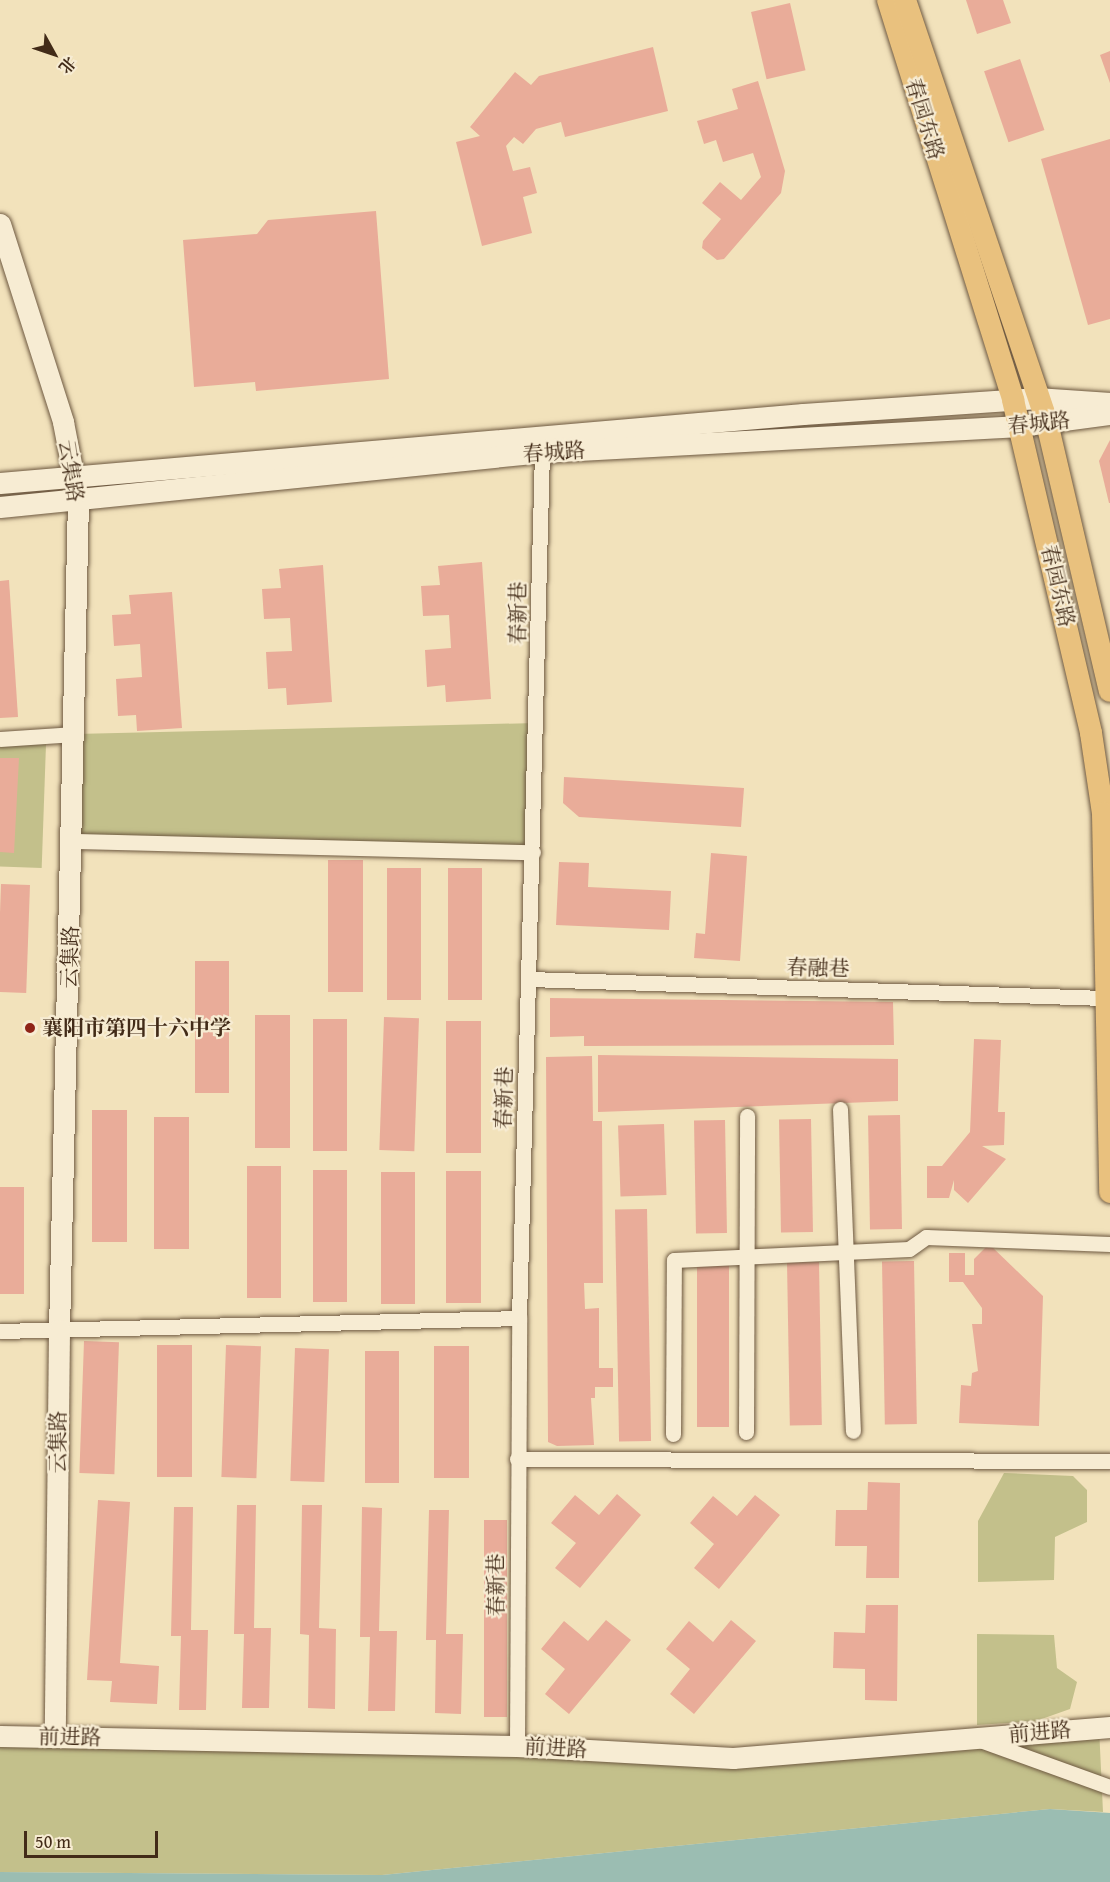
<!DOCTYPE html>
<html>
<head>
<meta charset="utf-8">
<style>
  body { margin:0 }
  #map { position:relative; width:1110px; height:1882px; overflow:hidden; background:#f2e2bb; font-family:"Gentium Book Plus","Noto Serif SC",serif }
  div>[style] { position:absolute }
  .green>* { inset:0; background:#c3c08b; transform-origin:0 0 }
  .water>* { inset:0; background:#9bbdb2 }
  .building>* { inset:0; background:#e9ac99; transform-origin:0 0 }
  .roads { filter:drop-shadow(0 0 2px #6e5941) drop-shadow(0 0 2px #6e5941) }
  .street>* { height:15px; margin:-7.5px; padding:0 7.5px; transform-origin:7.5px; border-radius:7.5px; background:#f7ecd3 }
  .secondary>* { height:21px; margin:-10.5px; padding:0 10.5px; transform-origin:10.5px; border-radius:10.5px; background:#f7ecd3 }
  .primary>* { height:22px; margin:-11px; padding:0 11px; transform-origin:11px; border-radius:11px; background:#e9c17e }
  .dots>* { width:16px; height:16px; translate:-50% -50%; box-sizing:border-box; border:3px solid #f7ecd3; border-radius:50% }
  span { translate:-50% -50%; white-space:nowrap; text-align:center; line-height:1.15; -webkit-text-stroke:4.5px #f7ecd3; paint-order:stroke }
  .street-label { font-size:21px; color:#422b18 }
  .poi-label { font-size:21px; color:#422b18; font-weight:700 }
  .left { translate:0 -50%; text-align:left }
  .north { position:absolute; left:24px; top:24px; width:60px; height:60px; -webkit-text-stroke:4px #f7ecd3; paint-order:stroke; rotate:130deg; font-size:16px; font-weight:700; line-height:24px; text-align:center; color:#422b18 }
  .north::after { content:''; display:block; margin:auto; width:21px; height:27px; background:#422b18; clip-path:polygon(50% 0,100% 100%,50% 72%,0 100%) }
  .scale { position:absolute; left:24px; top:1831px; width:134px; height:27px; box-sizing:border-box; border:3px solid #422b18; border-top:0; padding-left:8px; font-size:18px; line-height:21px; white-space:nowrap; color:#422b18; -webkit-text-stroke:4px #f7ecd3; paint-order:stroke }
</style>
</head>
<body>
<div id="map">
  <div class="green">
    <i style="clip-path:polygon(536px 723px,533px 852px,74px 841px,75px 734px)"></i>
    <i style="left:46px;top:744px;width:124px;height:46px;rotate:92deg"></i>
    <i style="clip-path:polygon(1004px 1473px,1073px 1476px,1087px 1490px,1087px 1522px,1055px 1537px,1054px 1580px,978px 1582px,978px 1521px)"></i>
    <i style="clip-path:polygon(977px 1634px,1054px 1635px,1057px 1668px,1077px 1682px,1070px 1709px,1036px 1721px,977px 1725px)"></i>
    <i style="clip-path:polygon(1099px 1727px,1103px 1812px,1050px 1809px,382px 1875px,0 1872px,0 1736px,733px 1758px)"></i>
  </div>
  <div class="water">
    <i style="clip-path:polygon(1050px 1809px,1110px 1813px,1110px 1882px,0 1882px,0 1872px,382px 1875px)"></i>
  </div>
  <div class="building">
    <i style="clip-path:polygon(966px 0,1003px 0,1011px 23px,977px 34px)"></i>
    <i style="left:790px;top:3px;width:69px;height:40px;rotate:77deg"></i>
    <i style="clip-path:polygon(653px 47px,668px 111px,565px 137px,561px 122px,536px 129px,523px 144px,514px 137px,506px 146px,513px 171px,530px 167px,537px 193px,523px 197px,532px 233px,482px 246px,456px 142px,480px 136px,470px 127px,515px 72px,531px 85px,539px 76px)"></i>
    <i style="clip-path:polygon(1110px 51px,1110px 83px,1100px 55px)"></i>
    <i style="left:1020px;top:59px;width:75px;height:38px;rotate:71deg"></i>
    <i style="clip-path:polygon(758px 81px,785px 171px,781px 193px,724px 259px,717px 260px,702px 248px,703px 241px,721px 219px,702px 203px,720px 182px,741px 200px,761px 177px,753px 153px,723px 162px,716px 140px,704px 144px,697px 121px,738px 109px,732px 89px)"></i>
    <i style="clip-path:polygon(1110px 139px,1110px 319px,1088px 325px,1041px 159px)"></i>
    <i style="clip-path:polygon(376px 211px,389px 379px,256px 391px,255px 382px,194px 387px,183px 240px,257px 234px,268px 220px)"></i>
    <i style="clip-path:polygon(1110px 440px,1110px 503px,1109px 503px,1099px 461px)"></i>
    <i style="clip-path:polygon(482px 562px,491px 699px,446px 702px,445px 685px,427px 687px,425px 650px,451px 648px,449px 615px,423px 616px,421px 586px,440px 585px,438px 566px)"></i>
    <i style="clip-path:polygon(323px 565px,332px 702px,287px 705px,286px 688px,268px 689px,266px 652px,292px 651px,290px 618px,264px 619px,262px 589px,281px 588px,279px 569px)"></i>
    <i style="clip-path:polygon(9px 580px,18px 717px,0 718px,0 581px)"></i>
    <i style="clip-path:polygon(172px 592px,182px 728px,137px 731px,136px 715px,118px 716px,116px 679px,142px 677px,140px 644px,114px 646px,112px 615px,131px 614px,129px 595px)"></i>
    <i style="clip-path:polygon(0 758px,19px 758px,14px 853px,0 852px)"></i>
    <i style="clip-path:polygon(564px 777px,744px 788px,741px 827px,579px 817px,563px 803px)"></i>
    <i style="clip-path:polygon(711px 853px,747px 856px,740px 961px,694px 958px,696px 933px,705px 934px)"></i>
    <i style="left:328px;top:860px;width:35px;height:132px"></i>
    <i style="clip-path:polygon(559px 862px,589px 863px,588px 887px,671px 891px,669px 930px,556px 925px)"></i>
    <i style="left:387px;top:868px;width:34px;height:132px"></i>
    <i style="left:448px;top:868px;width:34px;height:132px"></i>
    <i style="left:1px;top:884px;width:29px;height:108px;rotate:2deg"></i>
    <i style="left:195px;top:961px;width:34px;height:132px"></i>
    <i style="clip-path:polygon(550px 998px,893px 1002px,894px 1045px,584px 1046px,584px 1036px,550px 1037px)"></i>
    <i style="left:255px;top:1015px;width:35px;height:133px"></i>
    <i style="left:384px;top:1017px;width:35px;height:133px;rotate:2deg"></i>
    <i style="left:313px;top:1019px;width:34px;height:132px"></i>
    <i style="left:446px;top:1021px;width:35px;height:132px"></i>
    <i style="clip-path:polygon(974px 1039px,1001px 1040px,998px 1112px,1005px 1112px,1004px 1145px,982px 1146px,1006px 1159px,968px 1203px,954px 1190px,954px 1180px,949px 1198px,927px 1198px,927px 1166px,942px 1166px,970px 1132px)"></i>
    <i style="clip-path:polygon(598px 1055px,898px 1059px,898px 1101px,598px 1112px)"></i>
    <i style="clip-path:polygon(592px 1056px,593px 1121px,602px 1121px,603px 1283px,584px 1283px,585px 1309px,599px 1308px,599px 1368px,613px 1368px,613px 1387px,595px 1387px,595px 1398px,591px 1398px,594px 1445px,557px 1446px,548px 1442px,546px 1057px)"></i>
    <i style="left:92px;top:1110px;width:35px;height:132px"></i>
    <i style="left:900px;top:1115px;width:114px;height:32px;rotate:89deg"></i>
    <i style="left:154px;top:1117px;width:35px;height:132px"></i>
    <i style="left:811px;top:1119px;width:113px;height:32px;rotate:89deg"></i>
    <i style="left:725px;top:1120px;width:113px;height:31px;rotate:89deg"></i>
    <i style="left:664px;top:1124px;width:71px;height:46px;rotate:88deg"></i>
    <i style="left:247px;top:1166px;width:34px;height:132px"></i>
    <i style="left:313px;top:1170px;width:34px;height:132px"></i>
    <i style="left:446px;top:1171px;width:35px;height:132px"></i>
    <i style="left:381px;top:1172px;width:34px;height:132px"></i>
    <i style="left:0;top:1187px;width:24px;height:107px"></i>
    <i style="left:647px;top:1209px;width:232px;height:32px;rotate:89deg"></i>
    <i style="clip-path:polygon(989px 1244px,1043px 1296px,1039px 1426px,959px 1423px,961px 1385px,971px 1386px,972px 1373px,978px 1371px,972px 1324px,982px 1324px,982px 1308px,963px 1282px,949px 1282px,949px 1253px,965px 1253px,965px 1275px,974px 1275px,974px 1259px)"></i>
    <i style="left:914px;top:1261px;width:163px;height:32px;rotate:89deg"></i>
    <i style="left:819px;top:1262px;width:163px;height:32px;rotate:89deg"></i>
    <i style="left:697px;top:1265px;width:32px;height:162px"></i>
    <i style="left:84px;top:1341px;width:35px;height:132px;rotate:2deg"></i>
    <i style="left:157px;top:1345px;width:35px;height:132px"></i>
    <i style="left:226px;top:1345px;width:35px;height:132px;rotate:2deg"></i>
    <i style="left:434px;top:1346px;width:35px;height:132px"></i>
    <i style="left:295px;top:1348px;width:34px;height:133px;rotate:2deg"></i>
    <i style="left:365px;top:1351px;width:34px;height:132px"></i>
    <i style="clip-path:polygon(868px 1482px,900px 1483px,899px 1578px,866px 1578px,867px 1546px,835px 1546px,836px 1510px,867px 1510px)"></i>
    <i style="clip-path:polygon(617px 1494px,641px 1515px,580px 1588px,555px 1568px,576px 1543px,551px 1523px,575px 1495px,599px 1515px)"></i>
    <i style="clip-path:polygon(755px 1495px,780px 1515px,719px 1589px,694px 1568px,714px 1544px,690px 1523px,713px 1496px,737px 1516px)"></i>
    <i style="clip-path:polygon(98px 1500px,130px 1502px,120px 1663px,159px 1666px,157px 1704px,110px 1702px,112px 1681px,87px 1680px)"></i>
    <i style="clip-path:polygon(237px 1505px,256px 1505px,254px 1628px,271px 1628px,269px 1708px,242px 1708px,244px 1634px,234px 1634px)"></i>
    <i style="clip-path:polygon(302px 1505px,322px 1505px,319px 1628px,336px 1629px,335px 1709px,308px 1708px,309px 1635px,300px 1634px)"></i>
    <i style="clip-path:polygon(174px 1507px,193px 1507px,191px 1630px,208px 1630px,206px 1710px,179px 1710px,181px 1636px,171px 1636px)"></i>
    <i style="clip-path:polygon(362px 1507px,382px 1508px,379px 1631px,397px 1631px,395px 1711px,368px 1711px,370px 1637px,360px 1637px)"></i>
    <i style="clip-path:polygon(429px 1510px,449px 1510px,446px 1634px,463px 1634px,461px 1714px,435px 1713px,436px 1640px,426px 1640px)"></i>
    <i style="left:484px;top:1520px;width:23px;height:197px"></i>
    <i style="clip-path:polygon(866px 1605px,898px 1605px,897px 1701px,865px 1700px,865px 1669px,833px 1668px,834px 1632px,865px 1633px)"></i>
    <i style="clip-path:polygon(606px 1620px,631px 1640px,569px 1714px,545px 1694px,565px 1669px,541px 1649px,564px 1621px,588px 1641px)"></i>
    <i style="clip-path:polygon(731px 1620px,756px 1641px,694px 1714px,670px 1694px,690px 1669px,666px 1649px,689px 1621px,713px 1642px)"></i>
  </div>
  <div class="roads">
    <div class="street">
      <i style="left:0;top:739px;width:75px;rotate:-3.8deg"></i>
      <i style="left:74px;top:841px;width:459px;rotate:1.4deg"></i>
      <i style="left:529px;top:979px;width:577px;rotate:1.89deg"></i>
      <i style="left:840px;top:1109px;width:322px;rotate:87.7deg"></i>
      <i style="left:0;top:1331px;width:519px;rotate:-1.43deg"></i>
      <i style="left:746px;top:1432px;width:316px;rotate:-89.8deg"></i>
      <i style="left:673px;top:1434px;width:174px;rotate:-89.7deg"></i>
      <i style="left:674px;top:1260px;width:235px;rotate:-2.7deg"></i>
      <i style="left:909px;top:1249px;width:21px;rotate:-35deg"></i>
      <i style="left:926px;top:1237px;width:184px;rotate:2.2deg"></i>
      <i style="left:517px;top:1459px;width:593px;rotate:0.19deg"></i>
      <i style="left:980px;top:1740px;width:138px;rotate:19.9deg"></i>
      <i style="left:517px;top:1746px;width:428px;rotate:-89.7deg"></i>
      <i style="left:519px;top:1318px;width:866px;rotate:-88.48deg"></i>
    </div>
    <div class="secondary">
      <i style="left:0;top:224px;width:208px;rotate:72.3deg"></i>
      <i style="left:63px;top:422px;width:79px;rotate:79.1deg"></i>
      <i style="left:78px;top:500px;width:830px;rotate:91.31deg"></i>
      <i style="left:59px;top:1330px;width:406px;rotate:90.6deg"></i>
      <i style="left:0;top:483px;width:806px;rotate:-4.91deg"></i>
      <i style="left:803px;top:414px;width:236px;rotate:-3.9deg"></i>
      <i style="left:1038px;top:398px;width:72px;rotate:4deg"></i>
      <i style="left:0;top:507px;width:545px;rotate:-5.79deg"></i>
      <i style="left:542px;top:452px;width:479px;rotate:-3.1deg"></i>
      <i style="left:1020px;top:426px;width:91px;rotate:-7.6deg"></i>
      <i style="left:0;top:1736px;width:517px;rotate:1.11deg"></i>
      <i style="left:517px;top:1746px;width:216px;rotate:3.2deg"></i>
      <i style="left:733px;top:1758px;width:378px;rotate:-4.7deg"></i>
    </div>
    <div class="primary">
      <i style="left:888px;top:0;width:419px;rotate:72.6deg"></i>
      <i style="left:1013px;top:400px;width:342px;rotate:76.8deg"></i>
      <i style="left:1091px;top:733px;width:81px;rotate:81.5deg"></i>
      <i style="left:1103px;top:813px;width:379px;rotate:88.9deg"></i>
      <i style="left:905px;top:0;width:446px;rotate:71.4deg"></i>
      <i style="left:1047px;top:423px;width:275px;rotate:76.8deg"></i>
    </div>
  </div>
  <div class="dots">
    <i style="left:30px;top:1028px;background:#8f2418"></i>
  </div>
  <div class="street-label">
    <span style="left:925px;top:119px;rotate:73deg">春园东路</span>
    <span style="left:1039px;top:423px;rotate:-6deg">春城路</span>
    <span style="left:554px;top:452px;rotate:-4deg">春城路</span>
    <span style="left:71px;top:471px;rotate:81deg">云集路</span>
    <span style="left:1058px;top:586px;rotate:77deg">春园东路</span>
    <span style="left:518px;top:613px;rotate:-89deg">春新巷</span>
    <span style="left:70px;top:957px;rotate:-88deg">云集路</span>
    <span style="left:818px;top:968px;rotate:2deg">春融巷</span>
    <span style="left:504px;top:1098px;rotate:-88deg">春新巷</span>
    <span style="left:58px;top:1442px;rotate:-90deg">云集路</span>
    <span style="left:496px;top:1585px;rotate:-90deg">春新巷</span>
    <span style="left:1040px;top:1732px;rotate:-5deg">前进路</span>
    <span style="left:70px;top:1737px;rotate:1deg">前进路</span>
    <span style="left:556px;top:1748px;rotate:3deg">前进路</span>
  </div>
  <div class="poi-label">
    <span class="left" style="left:42px;top:1028px">襄阳市第四十六中学</span>
  </div>
  <div class="north">北</div>
  <div class="scale">50 m</div>
</div>
</body>
</html>
